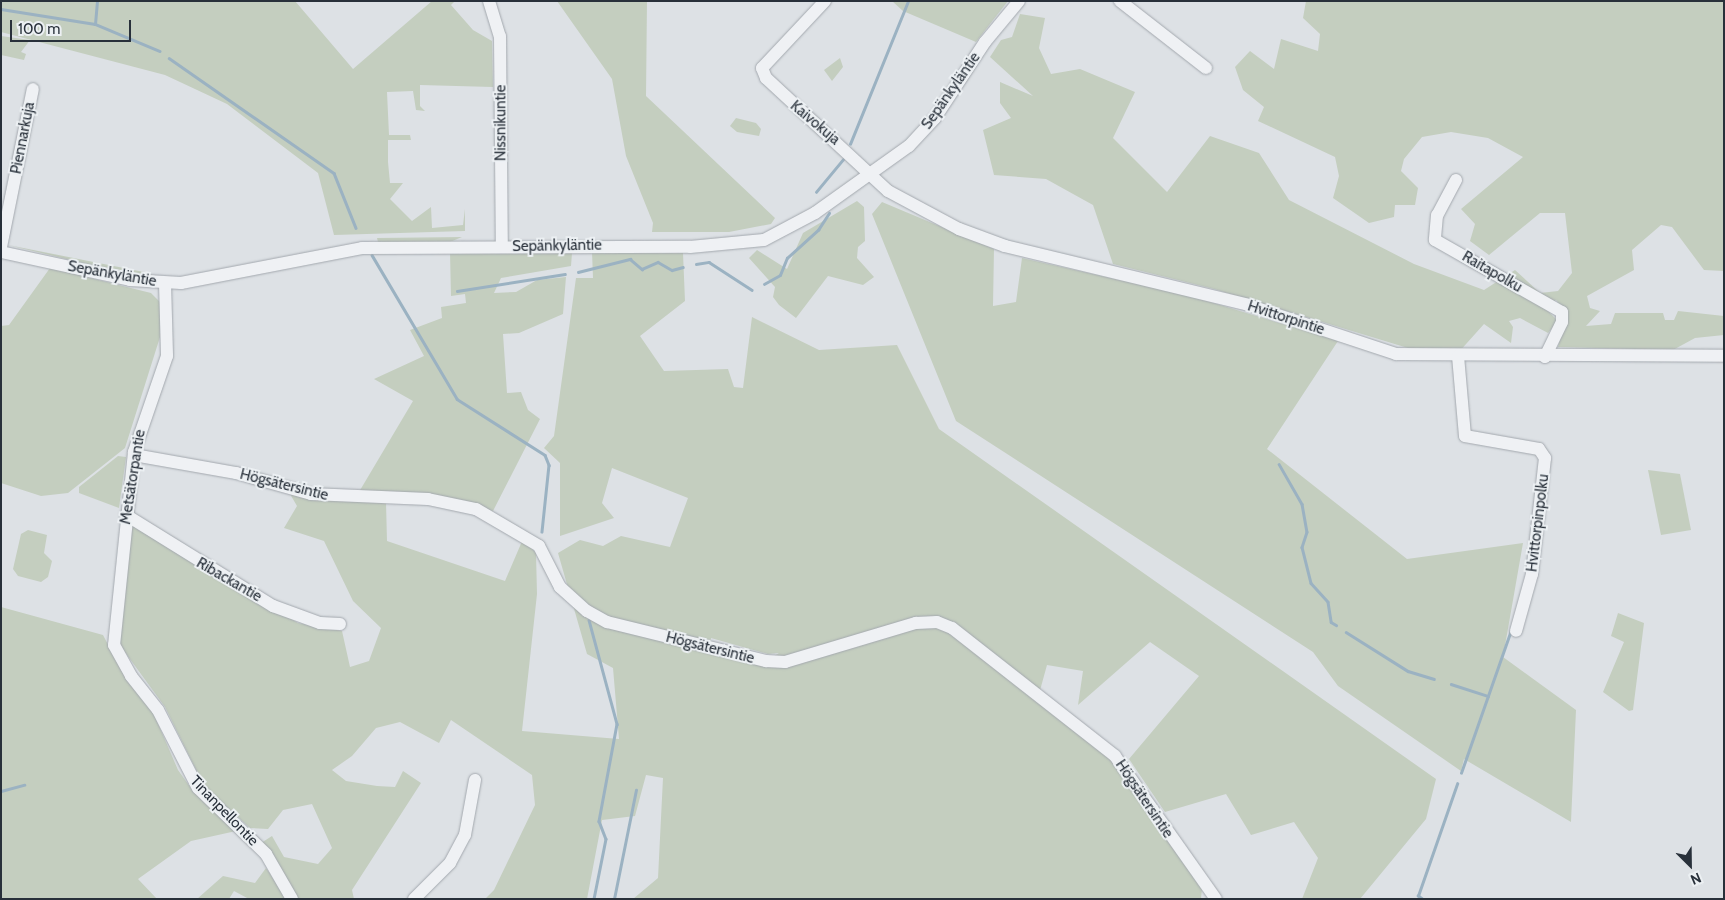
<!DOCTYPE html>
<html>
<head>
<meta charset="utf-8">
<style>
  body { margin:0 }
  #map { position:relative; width:1725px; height:900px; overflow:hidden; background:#dde1e5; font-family:Cabin,sans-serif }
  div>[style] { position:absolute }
  .green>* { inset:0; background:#c4cebf }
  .stream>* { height:2.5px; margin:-1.25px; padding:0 1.25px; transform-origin:1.25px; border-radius:1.25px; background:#9bb2c2 }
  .roads { filter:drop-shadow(0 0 1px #a3a8ae) drop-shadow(0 0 1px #a3a8ae) }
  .minor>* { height:12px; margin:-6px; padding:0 6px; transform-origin:6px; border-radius:6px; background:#eff1f4 }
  span { translate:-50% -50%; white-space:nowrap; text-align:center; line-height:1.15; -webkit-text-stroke:4px #ecf0f3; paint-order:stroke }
  .street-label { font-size:15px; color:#28303a }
  .frame { position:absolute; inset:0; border:2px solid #28303a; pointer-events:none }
  .north { position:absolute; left:1665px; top:840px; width:50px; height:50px; -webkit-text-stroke:4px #ecf0f3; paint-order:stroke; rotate:157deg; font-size:14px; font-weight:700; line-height:20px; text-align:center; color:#28303a }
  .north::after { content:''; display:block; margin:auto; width:18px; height:22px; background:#28303a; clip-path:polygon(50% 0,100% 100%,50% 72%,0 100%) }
  .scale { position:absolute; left:10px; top:20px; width:121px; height:22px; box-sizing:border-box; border:2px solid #28303a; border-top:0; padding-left:6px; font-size:15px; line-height:18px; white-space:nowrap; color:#28303a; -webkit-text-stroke:4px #ecf0f3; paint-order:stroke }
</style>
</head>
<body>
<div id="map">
  <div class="green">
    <i style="clip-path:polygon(1px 1px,295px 1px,353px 69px,432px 1px,455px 1px,451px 5px,473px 30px,492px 41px,493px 87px,420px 85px,420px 106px,425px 111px,416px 110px,413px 91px,387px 92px,389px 135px,410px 135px,411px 140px,388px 140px,388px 162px,390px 183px,403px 183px,390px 199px,412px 221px,431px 207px,432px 228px,463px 225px,465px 209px,465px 231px,334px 235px,318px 173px,227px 104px,165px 75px,1px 32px)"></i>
    <i style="clip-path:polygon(557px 1px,647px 1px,646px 96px,775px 218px,771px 224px,729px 232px,652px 232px,653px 223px,626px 156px,612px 79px)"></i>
    <i style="clip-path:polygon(892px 1px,1008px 1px,976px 42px,903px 11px)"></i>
    <i style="clip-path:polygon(1306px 1px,1724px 1px,1724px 271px,1704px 270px,1672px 227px,1661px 225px,1632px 250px,1634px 270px,1587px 296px,1590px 308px,1600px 311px,1586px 326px,1611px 324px,1615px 313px,1663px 313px,1665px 320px,1674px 320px,1678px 311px,1724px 316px,1724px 335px,1695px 338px,1673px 350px,1558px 347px,1566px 312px,1556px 300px,1545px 308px,1558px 321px,1548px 333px,1520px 318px,1509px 321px,1513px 327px,1511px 343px,1484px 324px,1458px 353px,1421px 352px,1214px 289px,1113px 264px,1093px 205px,1046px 179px,994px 175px,983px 130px,1011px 118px,1000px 103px,1000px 82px,1033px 96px,990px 57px,1001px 40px,1012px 37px,1020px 14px,1045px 18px,1039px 48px,1051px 74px,1080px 69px,1135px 92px,1113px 138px,1167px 192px,1210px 136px,1259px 153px,1289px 200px,1414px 264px,1484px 290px,1515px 270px,1540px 293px,1558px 291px,1572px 273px,1565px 213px,1540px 213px,1489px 255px,1470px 241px,1475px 224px,1461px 209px,1523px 157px,1488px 138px,1451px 132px,1422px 137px,1404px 159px,1401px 171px,1418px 188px,1415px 205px,1395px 205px,1394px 217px,1369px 223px,1333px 198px,1339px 176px,1335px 157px,1258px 121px,1264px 107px,1243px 90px,1235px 67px,1250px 51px,1274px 69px,1281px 39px,1318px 51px,1320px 34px,1303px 18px)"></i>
    <i style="clip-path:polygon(1px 36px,30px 40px,21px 52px,26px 54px,24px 60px,1px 55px)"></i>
    <i style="clip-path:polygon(840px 58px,843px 67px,832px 81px,824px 70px)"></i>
    <i style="clip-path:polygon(736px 118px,756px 123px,761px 129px,759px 136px,737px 132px,730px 126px)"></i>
    <i style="clip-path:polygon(857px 201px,864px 207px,865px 241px,858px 247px,857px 258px,874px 277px,863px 285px,828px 276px,796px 318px,779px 305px,773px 297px,775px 287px,749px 258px,757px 250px,787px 269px,803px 233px)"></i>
    <i style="clip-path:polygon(882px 202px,994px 249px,993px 306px,1016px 302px,1022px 258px,1194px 297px,1338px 341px,1267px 449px,1407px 559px,1523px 543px,1503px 657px,1576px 710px,1571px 822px,1464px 759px,1461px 771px,1338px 686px,1313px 652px,956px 421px,872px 214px)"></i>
    <i style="clip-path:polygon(462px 237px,450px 242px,378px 242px,377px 238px)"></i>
    <i style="clip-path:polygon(8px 245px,149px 273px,152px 275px,150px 279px)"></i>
    <i style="clip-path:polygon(559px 250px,572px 253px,571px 266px,501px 278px,494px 293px,516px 292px,537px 280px,566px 277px,563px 314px,519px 333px,503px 334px,507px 393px,521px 392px,528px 410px,540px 419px,493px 511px,469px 504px,356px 497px,413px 401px,374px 379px,424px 356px,410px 330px,442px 318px,441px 307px,466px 303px,465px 294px,451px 296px,450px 252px)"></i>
    <i style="clip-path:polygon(evenodd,592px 252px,683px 253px,685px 301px,640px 336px,664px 371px,728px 369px,734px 387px,743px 388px,752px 317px,819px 350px,897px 345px,939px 429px,1436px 779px,1426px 819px,1360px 899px,1302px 899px,1318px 858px,1294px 822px,1251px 835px,1226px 794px,1165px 812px,1129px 759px,1199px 676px,1150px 642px,1078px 705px,1083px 671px,1047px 665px,1039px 694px,1098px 740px,1203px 877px,1201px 899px,633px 899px,658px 878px,663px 778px,646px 775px,635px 816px,602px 820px,587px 899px,485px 899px,494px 890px,535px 805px,532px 775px,451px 720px,439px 743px,400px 722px,376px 728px,352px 756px,332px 770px,346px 781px,377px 786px,395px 787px,403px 771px,421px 783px,352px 890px,354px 899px,296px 899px,261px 843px,272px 836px,284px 857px,318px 864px,332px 848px,312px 804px,283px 810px,268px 829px,250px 828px,204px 786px,165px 707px,119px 644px,131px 527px,136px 525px,298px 623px,342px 631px,350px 667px,369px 661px,381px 628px,353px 601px,324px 541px,284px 528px,297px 506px,290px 494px,386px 502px,387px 541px,505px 581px,523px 539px,536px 553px,537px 594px,522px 731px,619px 739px,613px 668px,587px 654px,558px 553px,580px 540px,603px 546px,621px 536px,670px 547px,688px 498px,612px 468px,602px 503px,614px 518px,560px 536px,560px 463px,544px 448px,554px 436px,576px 278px,593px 278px,592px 252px,711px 638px,768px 654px,779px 653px,766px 661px,711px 648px,711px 638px)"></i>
    <i style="clip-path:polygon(50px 268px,151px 293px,161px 303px,160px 337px,125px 448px,68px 493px,41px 496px,1px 483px,1px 326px,9px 325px)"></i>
    <i style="clip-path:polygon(118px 456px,126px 457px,119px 508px,79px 493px,79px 487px)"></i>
    <i style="clip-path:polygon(1648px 470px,1680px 474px,1691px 530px,1661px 535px)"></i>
    <i style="clip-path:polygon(28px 530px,47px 535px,44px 553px,52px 561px,48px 577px,41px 582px,18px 576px,13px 569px,21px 534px)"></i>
    <i style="clip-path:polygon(1px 607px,103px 635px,126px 679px,153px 712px,178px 770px,193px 791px,236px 831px,191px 841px,138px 879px,157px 899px,1px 899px)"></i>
    <i style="clip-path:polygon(1618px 613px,1644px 623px,1633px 710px,1629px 711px,1603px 692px,1624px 642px,1611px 636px)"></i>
    <i style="clip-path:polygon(266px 868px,287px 899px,249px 899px,234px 891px,229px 899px,197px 899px,223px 876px,255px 883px)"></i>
  </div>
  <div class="stream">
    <i style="left:1px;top:9px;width:95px;rotate:9.1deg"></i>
    <i style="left:95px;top:24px;width:23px;rotate:-85deg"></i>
    <i style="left:95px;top:24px;width:70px;rotate:22.6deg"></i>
    <i style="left:169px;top:58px;width:201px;rotate:34.9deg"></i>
    <i style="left:334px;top:173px;width:59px;rotate:68.2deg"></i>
    <i style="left:850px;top:144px;width:154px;rotate:-67.9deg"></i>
    <i style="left:816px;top:192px;width:45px;rotate:-50.4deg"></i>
    <i style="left:372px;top:255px;width:167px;rotate:59.4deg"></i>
    <i style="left:457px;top:399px;width:104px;rotate:32.5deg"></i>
    <i style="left:545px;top:455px;width:11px;rotate:68deg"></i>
    <i style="left:549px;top:465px;width:67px;rotate:96deg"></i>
    <i style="left:696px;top:264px;width:13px;rotate:-9deg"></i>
    <i style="left:709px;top:262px;width:51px;rotate:33.1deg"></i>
    <i style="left:578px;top:272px;width:54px;rotate:-14deg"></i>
    <i style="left:630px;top:259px;width:16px;rotate:40deg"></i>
    <i style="left:642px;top:269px;width:17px;rotate:-24deg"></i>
    <i style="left:658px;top:262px;width:16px;rotate:30deg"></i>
    <i style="left:672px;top:270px;width:11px;rotate:-15deg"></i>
    <i style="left:764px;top:284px;width:18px;rotate:-29deg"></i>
    <i style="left:780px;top:275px;width:18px;rotate:-68deg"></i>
    <i style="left:787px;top:258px;width:42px;rotate:-42.1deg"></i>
    <i style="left:818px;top:230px;width:20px;rotate:-57deg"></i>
    <i style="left:457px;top:291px;width:109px;rotate:-8.9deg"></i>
    <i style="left:1279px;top:464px;width:46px;rotate:60.1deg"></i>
    <i style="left:1302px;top:504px;width:28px;rotate:80deg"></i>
    <i style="left:1307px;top:532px;width:16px;rotate:108deg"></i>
    <i style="left:1302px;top:547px;width:37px;rotate:76deg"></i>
    <i style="left:1311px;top:583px;width:25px;rotate:48deg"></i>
    <i style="left:1328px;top:602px;width:20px;rotate:81deg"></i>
    <i style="left:1331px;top:622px;width:6px;rotate:31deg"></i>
    <i style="left:589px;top:620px;width:108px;rotate:74.9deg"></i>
    <i style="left:617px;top:724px;width:99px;rotate:100.5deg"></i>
    <i style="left:599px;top:821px;width:19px;rotate:69deg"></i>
    <i style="left:606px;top:839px;width:61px;rotate:101.3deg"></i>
    <i style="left:1346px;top:632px;width:73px;rotate:32.2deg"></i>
    <i style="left:1408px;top:671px;width:27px;rotate:17deg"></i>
    <i style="left:1451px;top:684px;width:39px;rotate:18deg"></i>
    <i style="left:1461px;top:773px;width:151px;rotate:-70.7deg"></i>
    <i style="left:1px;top:791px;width:24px;rotate:-15deg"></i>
    <i style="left:614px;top:899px;width:111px;rotate:-78.6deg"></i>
    <i style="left:1422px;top:899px;width:5px;rotate:-143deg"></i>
    <i style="left:1418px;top:896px;width:119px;rotate:-70.8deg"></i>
  </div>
  <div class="roads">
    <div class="minor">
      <i style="left:489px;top:1px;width:37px;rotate:73deg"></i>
      <i style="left:500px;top:36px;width:210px;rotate:89.5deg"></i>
      <i style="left:825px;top:1px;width:92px;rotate:133.2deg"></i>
      <i style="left:762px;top:68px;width:11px;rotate:68deg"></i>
      <i style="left:766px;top:78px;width:166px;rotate:42.8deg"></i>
      <i style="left:888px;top:191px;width:81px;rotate:28.2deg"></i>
      <i style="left:959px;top:229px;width:49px;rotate:20.3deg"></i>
      <i style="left:1005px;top:246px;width:250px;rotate:13.6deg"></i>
      <i style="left:1248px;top:305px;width:156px;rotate:18.3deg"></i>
      <i style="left:1396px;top:354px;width:328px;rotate:0.3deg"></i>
      <i style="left:1120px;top:1px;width:109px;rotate:37.9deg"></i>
      <i style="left:1456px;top:180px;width:40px;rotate:118deg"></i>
      <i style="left:1437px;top:215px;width:25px;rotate:95deg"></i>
      <i style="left:1435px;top:240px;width:146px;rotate:29.6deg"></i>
      <i style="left:1562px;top:312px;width:10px;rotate:90deg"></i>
      <i style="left:1562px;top:322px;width:39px;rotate:116deg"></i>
      <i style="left:1px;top:247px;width:161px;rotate:-78.6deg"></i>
      <i style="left:1px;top:252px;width:132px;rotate:12.2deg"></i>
      <i style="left:130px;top:280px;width:51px;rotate:3.4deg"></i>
      <i style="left:181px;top:283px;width:184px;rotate:-10.9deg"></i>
      <i style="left:362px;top:248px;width:328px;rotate:-0.2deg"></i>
      <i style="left:690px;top:247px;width:74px;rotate:-5.4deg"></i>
      <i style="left:764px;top:240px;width:58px;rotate:-27.9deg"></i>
      <i style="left:815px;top:213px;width:115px;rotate:-35.5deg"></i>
      <i style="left:909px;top:146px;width:38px;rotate:-47deg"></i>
      <i style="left:935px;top:118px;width:91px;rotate:-56.7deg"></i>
      <i style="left:985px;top:42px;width:53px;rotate:-50.3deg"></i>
      <i style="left:165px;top:283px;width:73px;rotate:88.4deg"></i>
      <i style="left:167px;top:356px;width:102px;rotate:109deg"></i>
      <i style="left:134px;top:452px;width:194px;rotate:95.9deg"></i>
      <i style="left:114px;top:645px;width:35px;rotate:61deg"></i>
      <i style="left:131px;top:676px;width:43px;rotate:51.5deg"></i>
      <i style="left:158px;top:710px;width:88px;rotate:62.9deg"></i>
      <i style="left:198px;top:788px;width:95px;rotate:44.1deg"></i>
      <i style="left:266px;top:854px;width:52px;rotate:60deg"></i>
      <i style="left:1458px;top:356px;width:80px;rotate:85deg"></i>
      <i style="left:1465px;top:436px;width:75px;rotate:10deg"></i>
      <i style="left:1539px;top:449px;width:11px;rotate:56deg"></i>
      <i style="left:1545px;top:458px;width:117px;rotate:96.4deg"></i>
      <i style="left:1532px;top:574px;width:59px;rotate:105.7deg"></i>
      <i style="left:134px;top:455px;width:104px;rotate:10deg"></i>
      <i style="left:236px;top:473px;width:78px;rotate:15.6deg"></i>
      <i style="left:311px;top:494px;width:117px;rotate:2.4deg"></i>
      <i style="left:428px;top:499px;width:49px;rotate:11.8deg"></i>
      <i style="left:476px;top:509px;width:73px;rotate:30.4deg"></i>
      <i style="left:539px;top:546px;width:46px;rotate:62.9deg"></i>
      <i style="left:560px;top:587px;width:36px;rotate:42deg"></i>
      <i style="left:587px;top:611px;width:23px;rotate:29deg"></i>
      <i style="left:607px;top:622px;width:164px;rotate:13.8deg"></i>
      <i style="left:766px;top:661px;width:19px;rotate:3deg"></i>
      <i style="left:785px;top:662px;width:137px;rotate:-16.6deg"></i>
      <i style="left:916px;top:623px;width:21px;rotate:-3deg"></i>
      <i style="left:937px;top:622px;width:16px;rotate:22deg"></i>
      <i style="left:952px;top:628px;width:207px;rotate:38.1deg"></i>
      <i style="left:1115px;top:756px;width:175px;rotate:54.8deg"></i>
      <i style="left:126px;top:515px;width:173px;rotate:31.8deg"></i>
      <i style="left:273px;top:606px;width:50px;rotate:19.9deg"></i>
      <i style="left:320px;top:623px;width:20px;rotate:3deg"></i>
      <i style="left:414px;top:899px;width:51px;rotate:-45deg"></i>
      <i style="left:450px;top:863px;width:32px;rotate:-62deg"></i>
      <i style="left:465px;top:835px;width:56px;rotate:-79.7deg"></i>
    </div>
  </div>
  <div class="street-label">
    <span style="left:951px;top:91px;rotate:-55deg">Sepänkyläntie</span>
    <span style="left:501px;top:123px;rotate:-90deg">Nissnikuntie</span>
    <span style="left:815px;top:123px;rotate:40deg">Kaivokuja</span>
    <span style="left:23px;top:138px;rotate:-79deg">Piennarkuja</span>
    <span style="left:557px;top:246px;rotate:-1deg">Sepänkyläntie</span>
    <span style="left:1492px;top:272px;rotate:30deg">Raitapolku</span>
    <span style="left:112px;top:274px;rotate:10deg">Sepänkyläntie</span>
    <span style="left:1286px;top:318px;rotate:18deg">Hvittorpintie</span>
    <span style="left:133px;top:477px;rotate:-81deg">Metsätorpantie</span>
    <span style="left:284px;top:485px;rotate:14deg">Högsätersintie</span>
    <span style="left:1538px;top:523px;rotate:-83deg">Hvittorpinpolku</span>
    <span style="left:229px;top:580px;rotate:30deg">Ribackantie</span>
    <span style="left:710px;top:648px;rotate:14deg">Högsätersintie</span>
    <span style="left:1144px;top:799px;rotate:56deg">Högsätersintie</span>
    <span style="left:224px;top:811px;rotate:46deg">Tinanpellontie</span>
  </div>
  <div class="frame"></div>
  <div class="north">N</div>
  <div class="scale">100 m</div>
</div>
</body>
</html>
